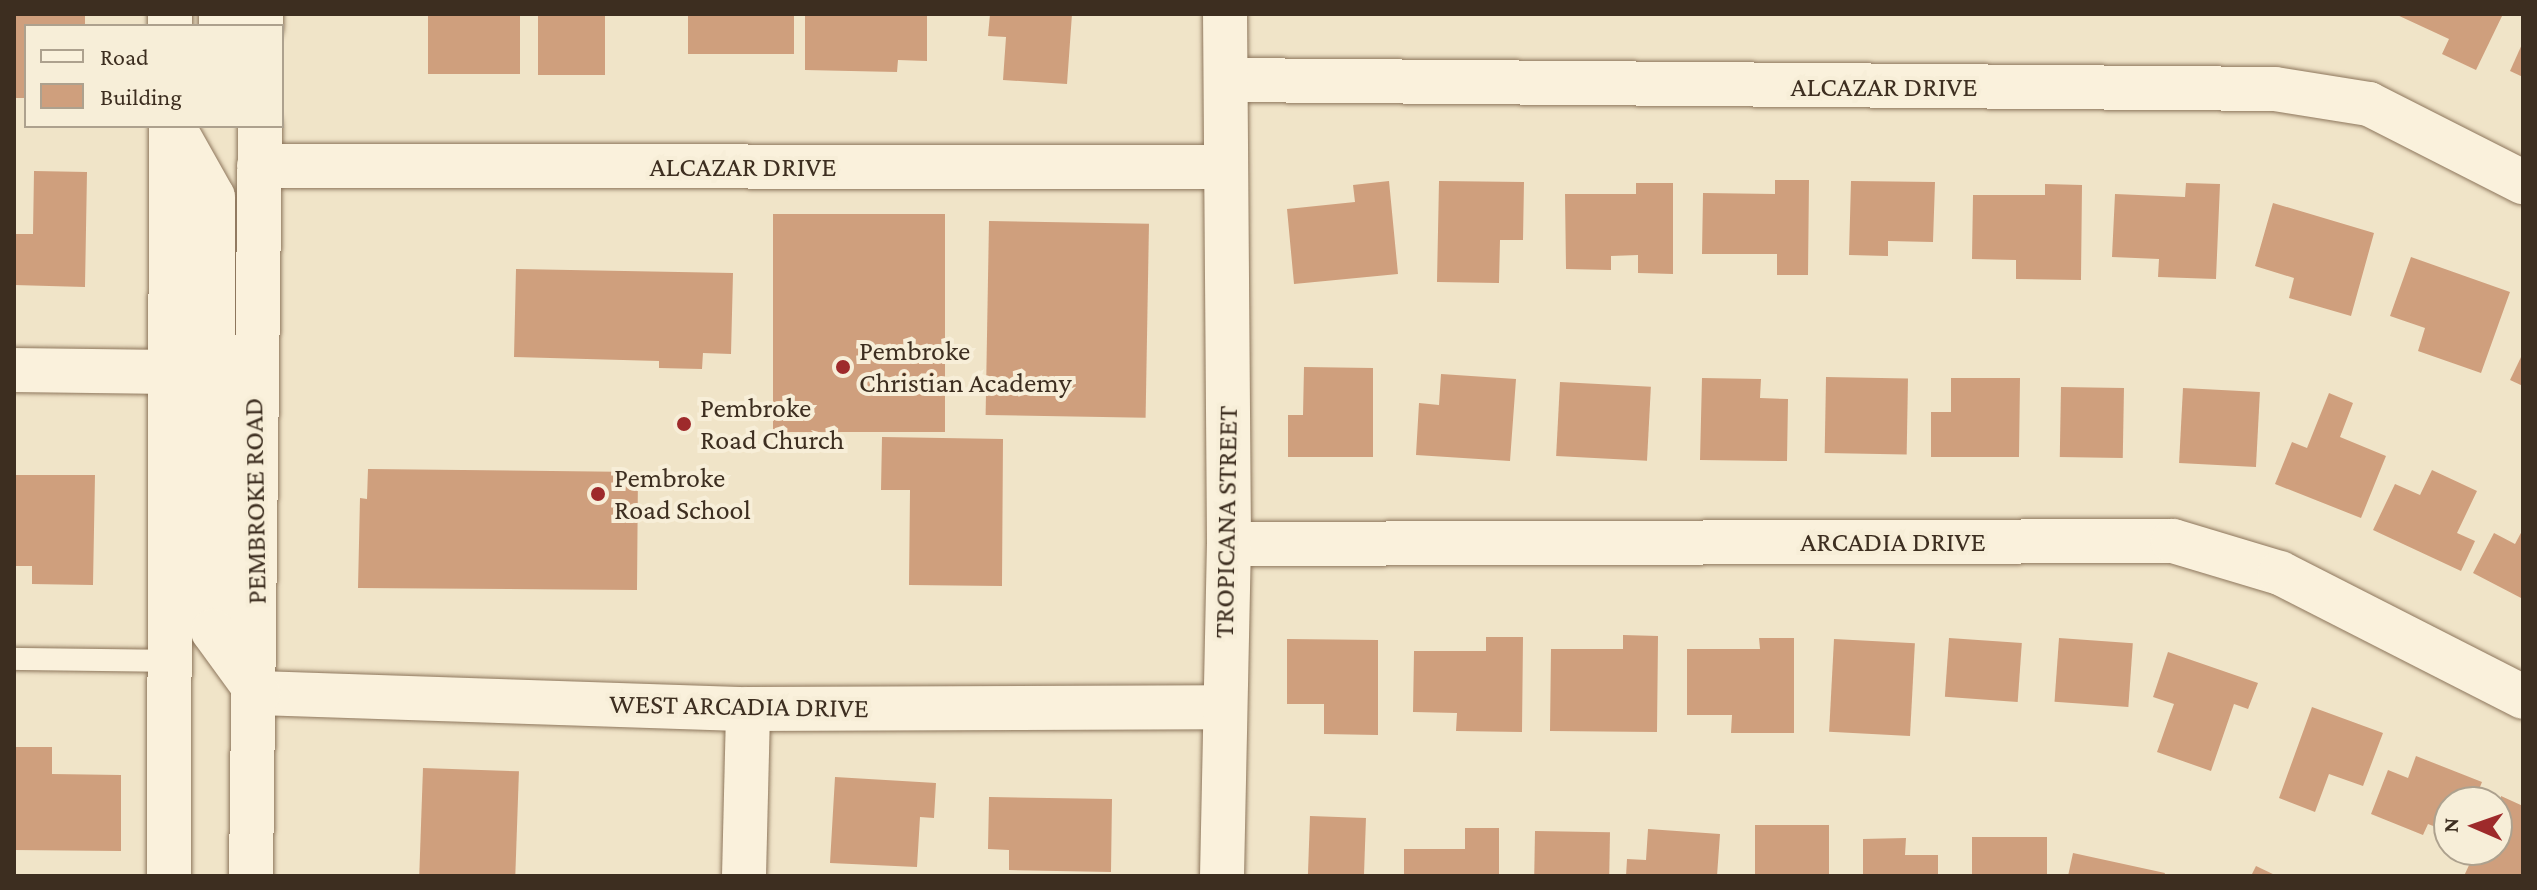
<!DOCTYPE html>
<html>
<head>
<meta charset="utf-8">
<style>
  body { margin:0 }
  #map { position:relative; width:2537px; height:890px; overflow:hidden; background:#f0e4c8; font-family:"Crimson Pro",serif }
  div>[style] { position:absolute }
  .building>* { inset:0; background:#cf9f7d; transform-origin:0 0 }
  .roads { filter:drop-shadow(0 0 2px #8d765c) drop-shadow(0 0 2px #8d765c) }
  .service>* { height:22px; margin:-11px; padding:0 11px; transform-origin:11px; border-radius:11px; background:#faf1dc }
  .minor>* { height:44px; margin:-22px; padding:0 22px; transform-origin:22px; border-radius:22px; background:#faf1dc }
  .secondary>* { height:44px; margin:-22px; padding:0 22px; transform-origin:22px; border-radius:22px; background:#faf1dc }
  .dots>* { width:22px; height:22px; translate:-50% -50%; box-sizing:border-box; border:4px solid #f7eed8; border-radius:50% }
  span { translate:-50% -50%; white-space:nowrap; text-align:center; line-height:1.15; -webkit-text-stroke:8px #f7eed8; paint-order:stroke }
  .street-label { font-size:28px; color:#3d2e20 }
  .poi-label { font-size:28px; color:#3d2e20 }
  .left { translate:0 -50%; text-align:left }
  .frame { position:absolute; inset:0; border:16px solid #3d2e20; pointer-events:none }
  .legend { position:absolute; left:24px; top:24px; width:260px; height:104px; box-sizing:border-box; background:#f7eed8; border:2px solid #ada18e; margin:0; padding:10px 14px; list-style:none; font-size:24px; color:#3d2e20 }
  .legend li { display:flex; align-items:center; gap:16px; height:40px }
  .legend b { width:40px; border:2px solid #ada18e }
  .north { position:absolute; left:2433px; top:786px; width:80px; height:80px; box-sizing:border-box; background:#f7eed8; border:2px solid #ada18e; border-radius:50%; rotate:272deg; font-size:22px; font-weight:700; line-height:32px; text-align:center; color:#3d2e20 }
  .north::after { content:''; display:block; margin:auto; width:28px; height:36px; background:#9e2a2b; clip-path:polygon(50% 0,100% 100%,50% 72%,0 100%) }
</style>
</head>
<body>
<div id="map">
  <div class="building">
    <i style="left:428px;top:14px;width:92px;height:60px"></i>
    <i style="left:538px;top:14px;width:67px;height:61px"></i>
    <i style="left:688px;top:14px;width:106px;height:40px"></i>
    <i style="clip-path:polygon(805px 14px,927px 14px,927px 61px,898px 60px,897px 72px,805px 70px)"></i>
    <i style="clip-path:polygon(990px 14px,1072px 14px,1067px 84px,1003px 80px,1006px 37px,988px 36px)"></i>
    <i style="clip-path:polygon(2395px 14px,2503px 14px,2476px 70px,2442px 54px,2449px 39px)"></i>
    <i style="clip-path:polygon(14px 15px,85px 15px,85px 26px,26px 26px,26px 98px,14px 98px)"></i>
    <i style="clip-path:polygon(2523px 42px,2523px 77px,2510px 71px)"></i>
    <i style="clip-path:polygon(34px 171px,87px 172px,85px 287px,14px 285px,14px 234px,33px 234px)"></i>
    <i style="clip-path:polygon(1775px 180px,1809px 180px,1808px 275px,1777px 275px,1777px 254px,1702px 254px,1703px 193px,1775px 194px)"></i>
    <i style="clip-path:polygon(1389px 181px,1398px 274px,1294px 284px,1287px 209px,1355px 202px,1353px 185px)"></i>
    <i style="clip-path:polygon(1439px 181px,1524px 182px,1523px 240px,1500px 240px,1499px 283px,1437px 282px)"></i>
    <i style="clip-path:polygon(1851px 181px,1935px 182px,1933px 242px,1888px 241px,1888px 256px,1849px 255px)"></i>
    <i style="clip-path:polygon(1636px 183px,1673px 183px,1673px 274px,1638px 273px,1638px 255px,1611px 256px,1611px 270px,1566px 269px,1565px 194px,1636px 194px)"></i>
    <i style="clip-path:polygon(2186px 183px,2220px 184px,2216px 279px,2158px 277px,2159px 259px,2112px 257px,2115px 194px,2185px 197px)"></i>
    <i style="clip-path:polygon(2045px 184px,2082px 185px,2081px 280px,2016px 279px,2016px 260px,1972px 259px,1973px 195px,2045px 195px)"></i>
    <i style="clip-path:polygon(2273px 203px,2374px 233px,2351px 316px,2289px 298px,2294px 278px,2255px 266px)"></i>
    <i style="left:773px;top:214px;width:172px;height:218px"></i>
    <i style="left:989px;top:221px;width:160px;height:194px;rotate:1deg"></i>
    <i style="clip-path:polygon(2411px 257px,2510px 292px,2481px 373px,2418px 351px,2425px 328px,2390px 316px)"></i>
    <i style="clip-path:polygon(516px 269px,733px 273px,731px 354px,703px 353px,702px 369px,659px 368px,659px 361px,514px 357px)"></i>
    <i style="clip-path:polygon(2523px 353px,2523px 386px,2510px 380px)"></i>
    <i style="clip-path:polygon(1304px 367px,1373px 368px,1373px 457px,1288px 457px,1288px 415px,1303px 415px)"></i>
    <i style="clip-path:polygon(1441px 374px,1516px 379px,1510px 461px,1416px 455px,1419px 403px,1439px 405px)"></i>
    <i style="left:1826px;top:377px;width:82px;height:76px;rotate:1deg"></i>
    <i style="clip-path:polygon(1702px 378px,1761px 379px,1760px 398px,1788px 399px,1787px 461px,1700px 460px)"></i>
    <i style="clip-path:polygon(1951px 378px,2020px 378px,2019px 457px,1931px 457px,1931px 412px,1951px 412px)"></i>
    <i style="left:1560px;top:382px;width:91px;height:74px;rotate:3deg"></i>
    <i style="left:2061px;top:387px;width:63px;height:70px;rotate:1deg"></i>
    <i style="left:2183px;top:388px;width:77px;height:75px;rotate:3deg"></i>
    <i style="clip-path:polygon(2329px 393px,2353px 403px,2340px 437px,2386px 456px,2361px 518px,2275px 484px,2292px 442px,2307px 448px)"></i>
    <i style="clip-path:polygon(882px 437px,1003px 439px,1002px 586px,909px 585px,910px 490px,881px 490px)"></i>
    <i style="clip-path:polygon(368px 469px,638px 472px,637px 590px,358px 588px,360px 498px,367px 499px)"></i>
    <i style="clip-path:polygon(2432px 470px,2477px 491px,2457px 533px,2475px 541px,2461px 571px,2373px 530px,2395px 484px,2420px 495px)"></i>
    <i style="clip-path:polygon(14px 475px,95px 475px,93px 585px,32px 584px,32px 566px,16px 566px)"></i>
    <i style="clip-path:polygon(2523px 529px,2523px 599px,2473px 573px,2494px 533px,2515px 544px)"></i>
    <i style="clip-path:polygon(1623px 635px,1658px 636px,1657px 732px,1550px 731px,1551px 649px,1623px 649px)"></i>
    <i style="clip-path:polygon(1486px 637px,1523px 637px,1522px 732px,1456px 731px,1457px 713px,1413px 712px,1414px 651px,1486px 651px)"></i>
    <i style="clip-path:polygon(1759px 638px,1794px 638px,1794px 733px,1731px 733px,1732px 715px,1687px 715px,1687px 649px,1760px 649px)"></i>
    <i style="left:1949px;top:638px;width:73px;height:59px;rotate:4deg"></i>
    <i style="left:2059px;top:638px;width:74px;height:64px;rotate:4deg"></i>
    <i style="clip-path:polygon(1287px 639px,1378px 640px,1378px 735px,1324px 734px,1324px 704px,1287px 704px)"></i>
    <i style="left:1834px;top:639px;width:81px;height:93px;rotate:3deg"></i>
    <i style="clip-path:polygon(2168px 652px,2258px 683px,2248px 709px,2234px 704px,2211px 771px,2157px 752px,2174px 704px,2153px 697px)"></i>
    <i style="clip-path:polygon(2312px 707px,2383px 733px,2363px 786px,2329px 774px,2315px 812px,2279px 798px)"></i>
    <i style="clip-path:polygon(14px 747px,52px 747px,52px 774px,121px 775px,121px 851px,14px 850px)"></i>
    <i style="clip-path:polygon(2416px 756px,2482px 782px,2474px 802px,2449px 802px,2449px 832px,2428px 824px,2423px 835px,2371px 814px,2388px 770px,2408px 778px)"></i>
    <i style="left:423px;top:768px;width:96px;height:108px;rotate:2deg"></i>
    <i style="clip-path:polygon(835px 777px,936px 783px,934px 818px,920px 817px,917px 867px,830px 863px)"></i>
    <i style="clip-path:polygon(2501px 796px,2523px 806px,2523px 876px,2464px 876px,2476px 850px,2497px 850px)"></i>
    <i style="clip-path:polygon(989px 797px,1112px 799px,1111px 872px,1009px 870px,1009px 850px,988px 849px)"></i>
    <i style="left:1310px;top:816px;width:56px;height:60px;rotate:2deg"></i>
    <i style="left:1755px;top:825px;width:74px;height:51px"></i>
    <i style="clip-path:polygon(1465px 828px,1499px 828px,1499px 876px,1404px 876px,1404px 849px,1465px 849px)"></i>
    <i style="clip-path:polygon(1648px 829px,1720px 834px,1717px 876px,1626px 876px,1627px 859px,1646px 860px)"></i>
    <i style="left:1535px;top:831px;width:75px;height:45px;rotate:1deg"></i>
    <i style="left:1972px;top:837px;width:75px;height:39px"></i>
    <i style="clip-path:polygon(1906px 838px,1905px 855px,1938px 855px,1938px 876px,1863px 876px,1863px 839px)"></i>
    <i style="clip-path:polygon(2073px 853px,2165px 873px,2164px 876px,2068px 876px)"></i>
    <i style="clip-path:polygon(2256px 866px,2277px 876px,2251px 876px)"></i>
  </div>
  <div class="roads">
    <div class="service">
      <i style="left:14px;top:659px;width:155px;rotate:0.7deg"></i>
    </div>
    <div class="minor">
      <i style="left:1226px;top:80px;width:1049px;rotate:0.49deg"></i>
      <i style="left:2275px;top:89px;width:95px;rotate:9.1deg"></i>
      <i style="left:2369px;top:104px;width:173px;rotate:26.9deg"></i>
      <i style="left:259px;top:166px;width:967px;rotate:0.06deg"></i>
      <i style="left:14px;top:370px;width:156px;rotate:0.7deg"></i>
      <i style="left:1229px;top:544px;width:944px;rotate:-0.18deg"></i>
      <i style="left:2173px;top:541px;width:112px;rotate:16.7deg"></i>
      <i style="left:2280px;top:573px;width:273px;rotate:27deg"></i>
      <i style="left:258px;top:693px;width:490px;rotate:1.9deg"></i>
      <i style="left:748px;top:709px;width:473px;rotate:-0.2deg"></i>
      <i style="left:744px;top:876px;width:167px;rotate:-88.6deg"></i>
      <i style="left:1222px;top:876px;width:332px;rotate:-88.8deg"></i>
      <i style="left:1229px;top:544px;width:530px;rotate:-90.43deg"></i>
    </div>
    <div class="secondary">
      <i style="left:170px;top:14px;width:12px;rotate:90deg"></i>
      <i style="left:221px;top:14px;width:12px;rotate:90deg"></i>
      <i style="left:261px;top:26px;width:12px;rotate:-90deg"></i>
      <i style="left:173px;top:126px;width:81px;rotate:60.6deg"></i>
      <i style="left:213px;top:197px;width:434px;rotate:90deg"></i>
      <i style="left:213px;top:631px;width:77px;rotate:54deg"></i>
      <i style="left:169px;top:876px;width:750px;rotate:-89.85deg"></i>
      <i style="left:251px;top:876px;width:750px;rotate:-89.31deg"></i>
    </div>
  </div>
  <div class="dots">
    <i style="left:843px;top:367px;background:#9e2a2b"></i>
    <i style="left:684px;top:424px;background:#9e2a2b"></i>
    <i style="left:598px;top:494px;background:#9e2a2b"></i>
  </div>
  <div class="street-label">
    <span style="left:1884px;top:87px">ALCAZAR DRIVE</span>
    <span style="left:743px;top:167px">ALCAZAR DRIVE</span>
    <span style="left:255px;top:501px;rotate:-91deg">PEMBROKE ROAD</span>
    <span style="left:1226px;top:522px;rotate:-89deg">TROPICANA STREET</span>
    <span style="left:1893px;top:542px">ARCADIA DRIVE</span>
    <span style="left:739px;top:706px;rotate:1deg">WEST ARCADIA DRIVE</span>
  </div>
  <div class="poi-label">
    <span class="left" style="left:859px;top:367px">Pembroke<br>Christian Academy</span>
    <span class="left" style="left:700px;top:424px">Pembroke<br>Road Church</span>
    <span class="left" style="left:614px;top:494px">Pembroke<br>Road School</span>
  </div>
  <div class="frame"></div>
  <ul class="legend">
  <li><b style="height:10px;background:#faf1dc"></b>Road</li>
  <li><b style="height:22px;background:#cf9f7d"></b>Building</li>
  </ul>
  <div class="north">N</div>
</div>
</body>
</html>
